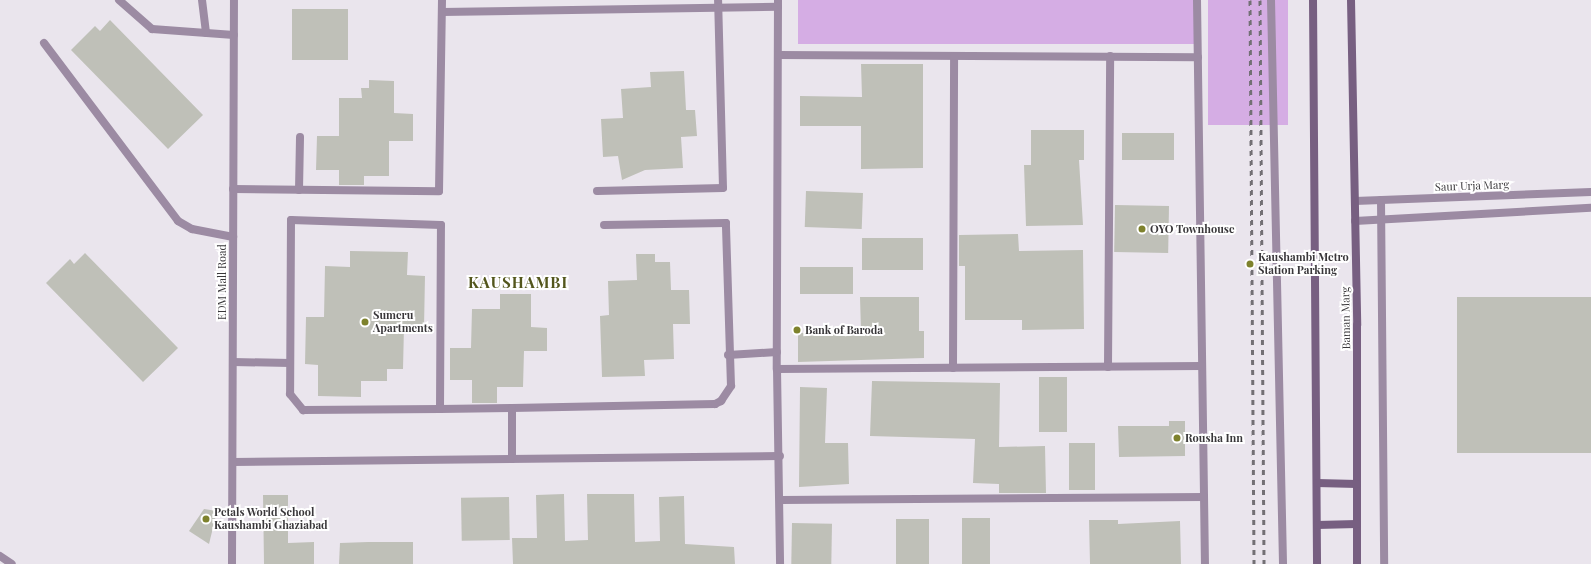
<!DOCTYPE html>
<html>
<head>
<meta charset="utf-8">
<style>
  body { margin:0 }
  #map { position:relative; width:1591px; height:564px; overflow:hidden; background:#eae5ed; font-family:"Playfair Display",serif }
  div>[style] { position:absolute }
  .green>* { inset:0; background:#d5ade4; transform-origin:0 0 }
  .building>* { inset:0; background:#bfc0b8; transform-origin:0 0 }
  .minor>* { height:8px; margin:-4px; padding:0 4px; transform-origin:4px; border-radius:4px; background:#9c8ba3 }
  .tertiary>* { height:8px; margin:-4px; padding:0 4px; transform-origin:4px; border-radius:4px; background:#9c8ba3 }
  .secondary>* { height:8px; margin:-4px; padding:0 4px; transform-origin:4px; border-radius:4px; background:#775f81 }
  .rail>* { height:3px; margin-top:-1.5px; transform-origin:0; background:repeating-linear-gradient(90deg,#737075 0 5px,transparent 0 10px) }
  .dots>* { width:11px; height:11px; translate:-50% -50%; box-sizing:border-box; border:2px solid #fff; border-radius:50% }
  span { translate:-50% -50%; white-space:nowrap; text-align:center; line-height:1.15; -webkit-text-stroke:4px #fff; paint-order:stroke }
  .street-label { font-size:11px; color:#39373a }
  .poi-label { font-size:11px; color:#39373a; font-weight:700 }
  .left { translate:0 -50%; text-align:left }
  .district-label { font-size:15px; color:#53561c; font-weight:700; letter-spacing:1px }
</style>
</head>
<body>
<div id="map">
  <div class="green">
    <i style="left:798px;top:0;width:396px;height:44px"></i>
    <i style="left:1208px;top:0;width:80px;height:125px"></i>
  </div>
  <div class="building">
    <i style="left:348px;top:9px;width:51px;height:56px;rotate:90deg"></i>
    <i style="clip-path:polygon(110px 20px,203px 115px,168px 149px,71px 50px,95px 26px,100px 31px)"></i>
    <i style="clip-path:polygon(861px 64px,923px 64px,923px 168px,861px 169px,861px 126px,800px 126px,800px 96px,862px 97px)"></i>
    <i style="clip-path:polygon(684px 71px,686px 110px,695px 110px,697px 136px,681px 137px,683px 168px,645px 170px,622px 180px,618px 156px,603px 157px,601px 119px,623px 118px,621px 89px,651px 87px,650px 72px)"></i>
    <i style="clip-path:polygon(369px 80px,394px 81px,394px 113px,413px 114px,413px 141px,389px 141px,389px 176px,364px 176px,364px 185px,339px 185px,339px 170px,316px 170px,317px 136px,339px 136px,339px 98px,362px 98px,361px 88px,369px 88px)"></i>
    <i style="clip-path:polygon(1031px 130px,1084px 130px,1084px 160px,1079px 160px,1083px 225px,1026px 226px,1024px 165px,1031px 165px)"></i>
    <i style="left:1122px;top:133px;width:52px;height:27px"></i>
    <i style="left:806px;top:191px;width:57px;height:36px;rotate:2deg"></i>
    <i style="left:1115px;top:205px;width:54px;height:47px;rotate:1deg"></i>
    <i style="clip-path:polygon(1018px 234px,1019px 251px,1083px 250px,1084px 329px,1022px 330px,1022px 320px,965px 320px,965px 266px,959px 266px,959px 235px)"></i>
    <i style="left:862px;top:238px;width:61px;height:32px"></i>
    <i style="clip-path:polygon(350px 251px,408px 252px,407px 275px,425px 276px,424px 328px,404px 327px,403px 369px,387px 369px,387px 381px,361px 381px,361px 397px,318px 396px,318px 365px,305px 364px,306px 317px,324px 317px,325px 266px,350px 267px)"></i>
    <i style="clip-path:polygon(85px 253px,178px 348px,143px 382px,46px 283px,70px 259px,74px 264px)"></i>
    <i style="clip-path:polygon(636px 254px,655px 254px,655px 262px,670px 262px,671px 290px,689px 290px,690px 324px,673px 324px,674px 359px,644px 360px,645px 376px,602px 377px,600px 316px,609px 315px,608px 281px,637px 280px)"></i>
    <i style="left:853px;top:267px;width:27px;height:53px;rotate:90deg"></i>
    <i style="clip-path:polygon(500px 294px,531px 294px,531px 327px,547px 328px,547px 351px,524px 351px,523px 387px,497px 387px,497px 403px,472px 403px,472px 380px,450px 380px,450px 348px,471px 348px,472px 309px,500px 309px)"></i>
    <i style="clip-path:polygon(860px 297px,919px 297px,919px 331px,924px 331px,924px 358px,798px 362px,798px 333px,861px 331px)"></i>
    <i style="left:1457px;top:297px;width:134px;height:156px"></i>
    <i style="left:1039px;top:377px;width:28px;height:55px"></i>
    <i style="clip-path:polygon(872px 381px,1000px 383px,999px 447px,1045px 446px,1046px 493px,999px 493px,999px 484px,973px 483px,975px 439px,870px 436px)"></i>
    <i style="clip-path:polygon(800px 387px,827px 388px,825px 443px,848px 443px,849px 484px,799px 487px)"></i>
    <i style="clip-path:polygon(1169px 421px,1185px 421px,1185px 456px,1119px 457px,1118px 426px,1169px 426px)"></i>
    <i style="left:1069px;top:443px;width:26px;height:47px"></i>
    <i style="clip-path:polygon(564px 494px,565px 541px,588px 540px,587px 494px,634px 494px,635px 542px,660px 541px,659px 497px,684px 496px,685px 544px,734px 547px,735px 564px,513px 564px,512px 538px,537px 538px,536px 495px)"></i>
    <i style="clip-path:polygon(263px 495px,288px 495px,288px 543px,314px 542px,314px 564px,264px 564px)"></i>
    <i style="left:509px;top:497px;width:43px;height:48px;rotate:89deg"></i>
    <i style="clip-path:polygon(204px 509px,217px 511px,209px 544px,189px 531px)"></i>
    <i style="left:962px;top:518px;width:28px;height:46px"></i>
    <i style="left:896px;top:519px;width:33px;height:45px"></i>
    <i style="clip-path:polygon(1089px 520px,1118px 520px,1118px 524px,1180px 521px,1181px 564px,1090px 564px)"></i>
    <i style="left:792px;top:523px;width:40px;height:41px;rotate:1deg"></i>
    <i style="clip-path:polygon(368px 542px,413px 542px,413px 564px,339px 564px,340px 543px)"></i>
  </div>
  <div class="minor">
    <i style="left:119px;top:0;width:44px;rotate:41.3deg"></i>
    <i style="left:152px;top:29px;width:82px;rotate:4.2deg"></i>
    <i style="left:202px;top:0;width:33px;rotate:83deg"></i>
    <i style="left:778px;top:0;width:369px;rotate:90.2deg"></i>
    <i style="left:777px;top:369px;width:195px;rotate:89.1deg"></i>
    <i style="left:1197px;top:0;width:564px;rotate:89.19deg"></i>
    <i style="left:1271px;top:0;width:564px;rotate:88.78deg"></i>
    <i style="left:442px;top:12px;width:336px;rotate:-0.9deg"></i>
    <i style="left:44px;top:43px;width:223px;rotate:53deg"></i>
    <i style="left:178px;top:221px;width:16px;rotate:30deg"></i>
    <i style="left:192px;top:229px;width:42px;rotate:11deg"></i>
    <i style="left:778px;top:55px;width:420px;rotate:0.3deg"></i>
    <i style="left:233px;top:189px;width:206px;rotate:0.6deg"></i>
    <i style="left:439px;top:191px;width:191px;rotate:-89.1deg"></i>
    <i style="left:299px;top:190px;width:53px;rotate:-88.9deg"></i>
    <i style="left:597px;top:191px;width:126px;rotate:-1.4deg"></i>
    <i style="left:723px;top:188px;width:188px;rotate:-91.5deg"></i>
    <i style="left:1381px;top:200px;width:364px;rotate:89.5deg"></i>
    <i style="left:728px;top:355px;width:49px;rotate:-3.5deg"></i>
    <i style="left:233px;top:362px;width:57px;rotate:1deg"></i>
    <i style="left:1108px;top:367px;width:311px;rotate:-89.6deg"></i>
    <i style="left:953px;top:368px;width:312px;rotate:-89.8deg"></i>
    <i style="left:777px;top:369px;width:425px;rotate:-0.4deg"></i>
    <i style="left:440px;top:409px;width:184px;rotate:-89.7deg"></i>
    <i style="left:441px;top:225px;width:150px;rotate:-178.1deg"></i>
    <i style="left:291px;top:220px;width:174px;rotate:90.3deg"></i>
    <i style="left:290px;top:394px;width:21px;rotate:51deg"></i>
    <i style="left:303px;top:410px;width:137px;rotate:-0.4deg"></i>
    <i style="left:440px;top:409px;width:72px;rotate:-0.8deg"></i>
    <i style="left:512px;top:408px;width:203px;rotate:-1.1deg"></i>
    <i style="left:715px;top:404px;width:7px;rotate:-27deg"></i>
    <i style="left:721px;top:401px;width:18px;rotate:-56deg"></i>
    <i style="left:731px;top:386px;width:163px;rotate:-91.8deg"></i>
    <i style="left:726px;top:223px;width:122px;rotate:179.1deg"></i>
    <i style="left:512px;top:459px;width:51px;rotate:-90deg"></i>
    <i style="left:233px;top:462px;width:547px;rotate:-0.63deg"></i>
    <i style="left:781px;top:500px;width:423px;rotate:-0.4deg"></i>
    <i style="left:0;top:556px;width:14px;rotate:34deg"></i>
    <i style="left:232px;top:564px;width:564px;rotate:-89.8deg"></i>
  </div>
  <div class="tertiary">
    <i style="left:1355px;top:201px;width:236px;rotate:-2.2deg"></i>
    <i style="left:1355px;top:221px;width:236px;rotate:-3.2deg"></i>
  </div>
  <div class="secondary">
    <i style="left:1313px;top:0;width:564px;rotate:89.59deg"></i>
    <i style="left:1351px;top:0;width:325px;rotate:88.9deg"></i>
    <i style="left:1357px;top:325px;width:239px;rotate:90deg"></i>
    <i style="left:1317px;top:483px;width:40px;rotate:1.4deg"></i>
    <i style="left:1317px;top:525px;width:40px;rotate:-1.4deg"></i>
  </div>
  <div class="rail">
    <i style="left:1250px;top:0;width:564px;rotate:89.59deg"></i>
    <i style="left:1260px;top:0;width:564px;rotate:89.59deg"></i>
  </div>
  <div class="dots">
    <i style="left:1142px;top:229px;background:#7e822d"></i>
    <i style="left:1250px;top:264px;background:#7e822d"></i>
    <i style="left:365px;top:322px;background:#7e822d"></i>
    <i style="left:797px;top:330px;background:#7e822d"></i>
    <i style="left:1177px;top:438px;background:#7e822d"></i>
    <i style="left:206px;top:519px;background:#7e822d"></i>
  </div>
  <div class="street-label">
    <span style="left:1472px;top:186px;rotate:-2deg">Saur Urja Marg</span>
    <span style="left:222px;top:282px;rotate:-90deg">EDM Mall Road</span>
    <span style="left:1346px;top:318px;rotate:-91deg">Baman Marg</span>
  </div>
  <div class="poi-label">
    <span class="left" style="left:1150px;top:229px">OYO Townhouse</span>
    <span class="left" style="left:1258px;top:264px">Kaushambi Metro<br>Station Parking</span>
    <span class="left" style="left:373px;top:322px">Sumeru<br>Apartments</span>
    <span class="left" style="left:805px;top:330px">Bank of Baroda</span>
    <span class="left" style="left:1185px;top:438px">Rousha Inn</span>
    <span class="left" style="left:214px;top:519px">Petals World School<br>Kaushambi Ghaziabad</span>
  </div>
  <div class="district-label">
    <span style="left:518px;top:283px">KAUSHAMBI</span>
  </div>
</div>
</body>
</html>
